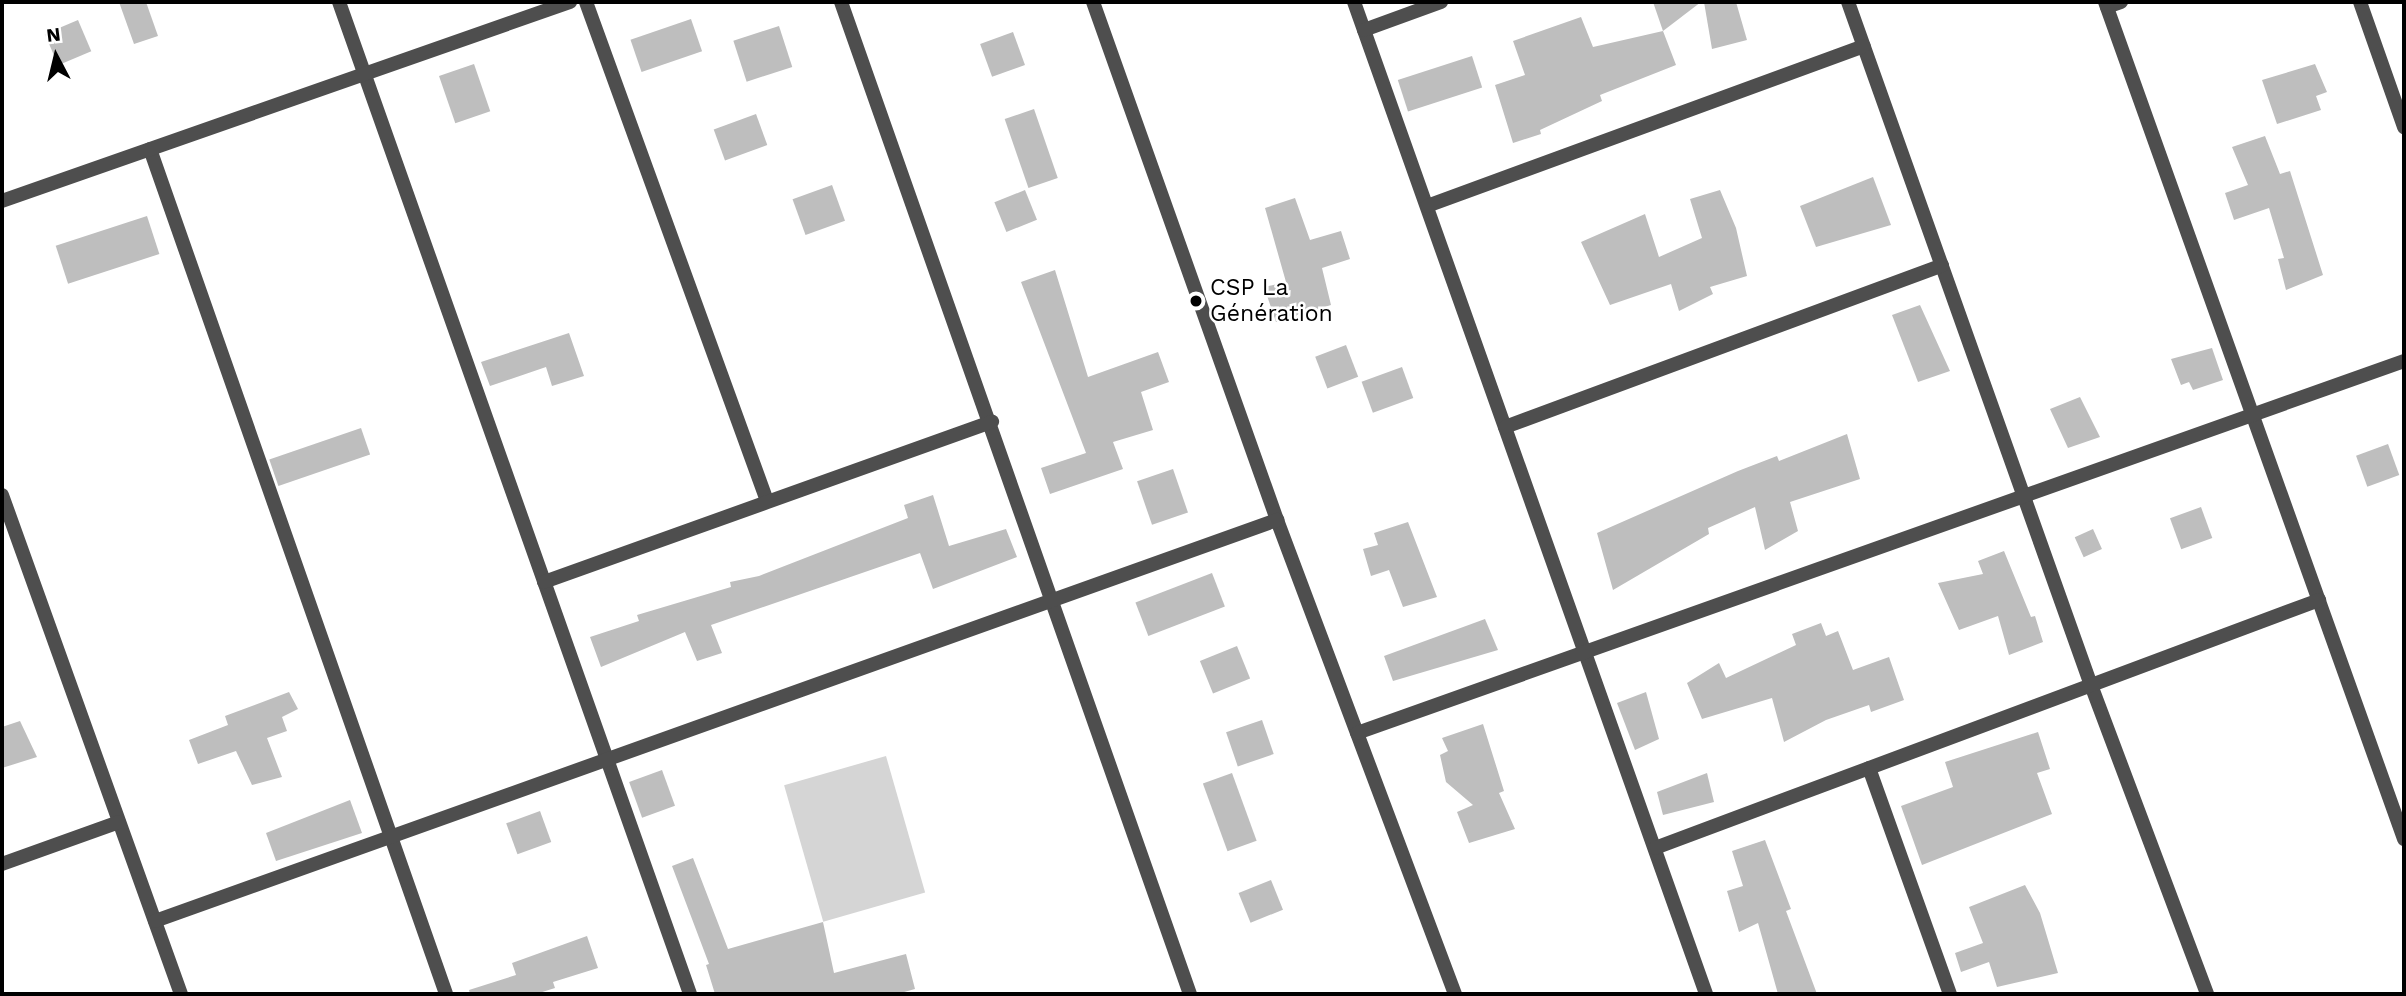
<!DOCTYPE html>
<html>
<head>
<meta charset="utf-8">
<style>
  body { margin:0 }
  #map { position:relative; width:2406px; height:996px; overflow:hidden; background:#fff; font-family:"Work Sans",sans-serif }
  div>[style] { position:absolute }
  .green>* { inset:0; background:#d5d5d5; transform-origin:0 0 }
  .building>* { inset:0; background:#bebebe; transform-origin:0 0 }
  .minor>* { height:14px; margin:-7px; padding:0 7px; transform-origin:7px; border-radius:7px; background:#4e4e4e }
  .dots>* { width:19px; height:19px; translate:-50% -50%; box-sizing:border-box; border:4px solid #fff; border-radius:50% }
  span { translate:-50% -50%; white-space:nowrap; text-align:center; line-height:1.15; -webkit-text-stroke:5px #fff; paint-order:stroke }
  .poi-label { font-size:23px; color:#000 }
  .left { translate:0 -50%; text-align:left }
  .frame { position:absolute; inset:0; border:4px solid #000; pointer-events:none }
  .north { position:absolute; left:21px; top:21px; width:70px; height:70px; -webkit-text-stroke:5px #fff; paint-order:stroke; rotate:353deg; font-size:19px; font-weight:700; line-height:28px; text-align:center; color:#000 }
  .north::after { content:''; display:block; margin:auto; width:24px; height:32px; background:#000; clip-path:polygon(50% 0,100% 100%,50% 72%,0 100%) }
</style>
</head>
<body>
<div id="map">
  <div class="green">
    <i style="left:886px;top:756px;width:142px;height:106px;rotate:74deg"></i>
  </div>
  <div class="building">
    <i style="clip-path:polygon(119px 2px,146px 2px,158px 36px,134px 44px)"></i>
    <i style="clip-path:polygon(1653px 2px,1701px 2px,1663px 31px)"></i>
    <i style="clip-path:polygon(1704px 2px,1736px 2px,1747px 40px,1712px 49px)"></i>
    <i style="clip-path:polygon(1581px 17px,1593px 47px,1663px 31px,1676px 65px,1600px 95px,1602px 101px,1540px 130px,1541px 134px,1513px 143px,1495px 85px,1525px 75px,1513px 41px)"></i>
    <i style="left:691px;top:19px;width:34px;height:64px;rotate:71deg"></i>
    <i style="left:78px;top:20px;width:34px;height:36px;rotate:67deg"></i>
    <i style="left:779px;top:26px;width:43px;height:48px;rotate:72deg"></i>
    <i style="left:1013px;top:32px;width:35px;height:35px;rotate:70deg"></i>
    <i style="left:1472px;top:56px;width:33px;height:78px;rotate:72deg"></i>
    <i style="left:474px;top:64px;width:50px;height:37px;rotate:71deg"></i>
    <i style="clip-path:polygon(2315px 64px,2327px 92px,2316px 96px,2321px 110px,2277px 124px,2262px 80px)"></i>
    <i style="left:1034px;top:109px;width:73px;height:31px;rotate:71deg"></i>
    <i style="left:756px;top:114px;width:33px;height:45px;rotate:70deg"></i>
    <i style="clip-path:polygon(2265px 136px,2280px 174px,2290px 171px,2323px 275px,2286px 290px,2278px 259px,2284px 258px,2269px 208px,2234px 220px,2225px 193px,2248px 185px,2232px 147px)"></i>
    <i style="clip-path:polygon(1873px 177px,1891px 225px,1816px 247px,1800px 206px)"></i>
    <i style="left:832px;top:185px;width:38px;height:42px;rotate:70deg"></i>
    <i style="left:1025px;top:190px;width:32px;height:33px;rotate:68deg"></i>
    <i style="clip-path:polygon(1720px 190px,1736px 228px,1747px 276px,1710px 287px,1713px 294px,1679px 311px,1671px 284px,1610px 305px,1581px 242px,1645px 214px,1659px 257px,1702px 238px,1690px 199px)"></i>
    <i style="clip-path:polygon(1295px 198px,1310px 240px,1341px 231px,1350px 259px,1322px 268px,1331px 305px,1276px 322px,1264px 287px,1286px 282px,1265px 208px)"></i>
    <i style="left:147px;top:216px;width:40px;height:96px;rotate:72deg"></i>
    <i style="clip-path:polygon(1055px 270px,1088px 377px,1158px 352px,1169px 382px,1141px 392px,1153px 430px,1113px 442px,1123px 469px,1050px 494px,1041px 468px,1086px 453px,1021px 282px)"></i>
    <i style="clip-path:polygon(1920px 305px,1950px 371px,1918px 382px,1892px 315px)"></i>
    <i style="clip-path:polygon(569px 333px,584px 376px,552px 386px,546px 367px,490px 386px,481px 362px)"></i>
    <i style="left:1346px;top:345px;width:34px;height:33px;rotate:69deg"></i>
    <i style="clip-path:polygon(2212px 348px,2223px 380px,2193px 390px,2189px 382px,2181px 385px,2171px 359px)"></i>
    <i style="left:1402px;top:367px;width:33px;height:43px;rotate:70deg"></i>
    <i style="clip-path:polygon(2080px 397px,2100px 437px,2068px 448px,2050px 409px)"></i>
    <i style="left:361px;top:428px;width:28px;height:97px;rotate:71deg"></i>
    <i style="clip-path:polygon(1847px 434px,1860px 479px,1790px 502px,1798px 531px,1765px 550px,1755px 507px,1708px 528px,1709px 534px,1613px 590px,1597px 533px,1738px 471px,1777px 456px,1779px 461px)"></i>
    <i style="left:2388px;top:444px;width:33px;height:34px;rotate:70deg"></i>
    <i style="left:1173px;top:469px;width:46px;height:38px;rotate:71deg"></i>
    <i style="clip-path:polygon(933px 495px,949px 546px,1006px 529px,1017px 557px,933px 589px,920px 553px,711px 625px,722px 653px,697px 661px,685px 632px,601px 667px,590px 637px,639px 621px,637px 615px,731px 587px,730px 582px,759px 576px,908px 518px,904px 505px)"></i>
    <i style="left:2201px;top:507px;width:33px;height:33px;rotate:70deg"></i>
    <i style="clip-path:polygon(1408px 522px,1437px 597px,1403px 607px,1389px 570px,1371px 576px,1363px 549px,1378px 545px,1374px 533px)"></i>
    <i style="left:2093px;top:529px;width:22px;height:20px;rotate:66deg"></i>
    <i style="clip-path:polygon(2004px 551px,2031px 617px,2035px 616px,2043px 642px,2009px 655px,1998px 616px,1959px 630px,1938px 583px,1983px 574px,1978px 561px)"></i>
    <i style="left:1212px;top:573px;width:36px;height:82px;rotate:69deg"></i>
    <i style="clip-path:polygon(1485px 619px,1498px 650px,1393px 681px,1384px 656px)"></i>
    <i style="clip-path:polygon(1821px 623px,1826px 636px,1838px 631px,1853px 670px,1889px 657px,1904px 700px,1871px 712px,1869px 705px,1826px 720px,1784px 742px,1772px 698px,1702px 719px,1687px 683px,1719px 663px,1726px 678px,1796px 645px,1792px 634px)"></i>
    <i style="left:1237px;top:646px;width:35px;height:40px;rotate:68deg"></i>
    <i style="clip-path:polygon(289px 692px,298px 709px,282px 717px,287px 731px,267px 738px,282px 777px,252px 785px,236px 751px,198px 764px,189px 740px,228px 725px,225px 716px)"></i>
    <i style="clip-path:polygon(1646px 692px,1659px 739px,1635px 750px,1617px 703px)"></i>
    <i style="left:1262px;top:720px;width:36px;height:38px;rotate:71deg"></i>
    <i style="clip-path:polygon(20px 721px,37px 757px,2px 768px,2px 727px)"></i>
    <i style="clip-path:polygon(1483px 724px,1504px 791px,1499px 793px,1515px 829px,1469px 843px,1457px 812px,1473px 805px,1446px 782px,1440px 755px,1448px 751px,1442px 738px)"></i>
    <i style="clip-path:polygon(2038px 732px,2050px 769px,2037px 773px,2052px 814px,1922px 865px,1901px 806px,1953px 787px,1945px 762px)"></i>
    <i style="left:662px;top:770px;width:38px;height:35px;rotate:70deg"></i>
    <i style="left:1232px;top:773px;width:72px;height:31px;rotate:70deg"></i>
    <i style="clip-path:polygon(1707px 773px,1714px 802px,1663px 815px,1657px 792px)"></i>
    <i style="clip-path:polygon(350px 800px,362px 833px,276px 861px,266px 833px)"></i>
    <i style="left:540px;top:811px;width:33px;height:36px;rotate:70deg"></i>
    <i style="clip-path:polygon(1765px 840px,1791px 909px,1786px 911px,1817px 994px,1778px 994px,1758px 923px,1739px 932px,1727px 891px,1743px 886px,1732px 851px)"></i>
    <i style="clip-path:polygon(693px 858px,728px 949px,823px 922px,834px 973px,906px 954px,915px 989px,897px 994px,715px 994px,706px 965px,709px 964px,672px 866px)"></i>
    <i style="left:1271px;top:880px;width:32px;height:35px;rotate:68deg"></i>
    <i style="clip-path:polygon(2025px 885px,2040px 913px,2058px 973px,1997px 987px,1989px 962px,1961px 972px,1955px 953px,1983px 943px,1969px 907px)"></i>
    <i style="clip-path:polygon(587px 936px,598px 968px,553px 982px,555px 988px,536px 994px,470px 994px,469px 990px,516px 975px,512px 963px)"></i>
  </div>
  <div class="minor">
    <i style="left:339px;top:2px;width:1052px;rotate:70.51deg"></i>
    <i style="left:586px;top:2px;width:531px;rotate:70.06deg"></i>
    <i style="left:841px;top:2px;width:1052px;rotate:70.62deg"></i>
    <i style="left:1093px;top:2px;width:550px;rotate:70.44deg"></i>
    <i style="left:1277px;top:520px;width:506px;rotate:69.42deg"></i>
    <i style="left:1354px;top:2px;width:1053px;rotate:70.46deg"></i>
    <i style="left:1848px;top:2px;width:725px;rotate:70.42deg"></i>
    <i style="left:2091px;top:685px;width:330px;rotate:69.4deg"></i>
    <i style="left:2105px;top:2px;width:889px;rotate:70.34deg"></i>
    <i style="left:2360px;top:2px;width:133px;rotate:70.6deg"></i>
    <i style="left:2107px;top:7px;width:15px;rotate:-20deg"></i>
    <i style="left:1364px;top:30px;width:82px;rotate:-20deg"></i>
    <i style="left:150px;top:149px;width:895px;rotate:70.69deg"></i>
    <i style="left:2px;top:201px;width:602px;rotate:-19.31deg"></i>
    <i style="left:1427px;top:206px;width:465px;rotate:-20.1deg"></i>
    <i style="left:1505px;top:427px;width:466px;rotate:-20.3deg"></i>
    <i style="left:2px;top:495px;width:530px;rotate:70.27deg"></i>
    <i style="left:544px;top:582px;width:476px;rotate:-19.7deg"></i>
    <i style="left:1357px;top:733px;width:1111px;rotate:-19.56deg"></i>
    <i style="left:1869px;top:768px;width:240px;rotate:70.3deg"></i>
    <i style="left:1655px;top:848px;width:709px;rotate:-20.48deg"></i>
    <i style="left:2px;top:864px;width:124px;rotate:-19.7deg"></i>
    <i style="left:155px;top:921px;width:1192px;rotate:-19.67deg"></i>
  </div>
  <div class="dots">
    <i style="left:1196px;top:301px;background:#000"></i>
  </div>
  <div class="poi-label">
    <span class="left" style="left:1210px;top:301px">CSP La<br>Génération</span>
  </div>
  <div class="frame"></div>
  <div class="north">N</div>
</div>
</body>
</html>
